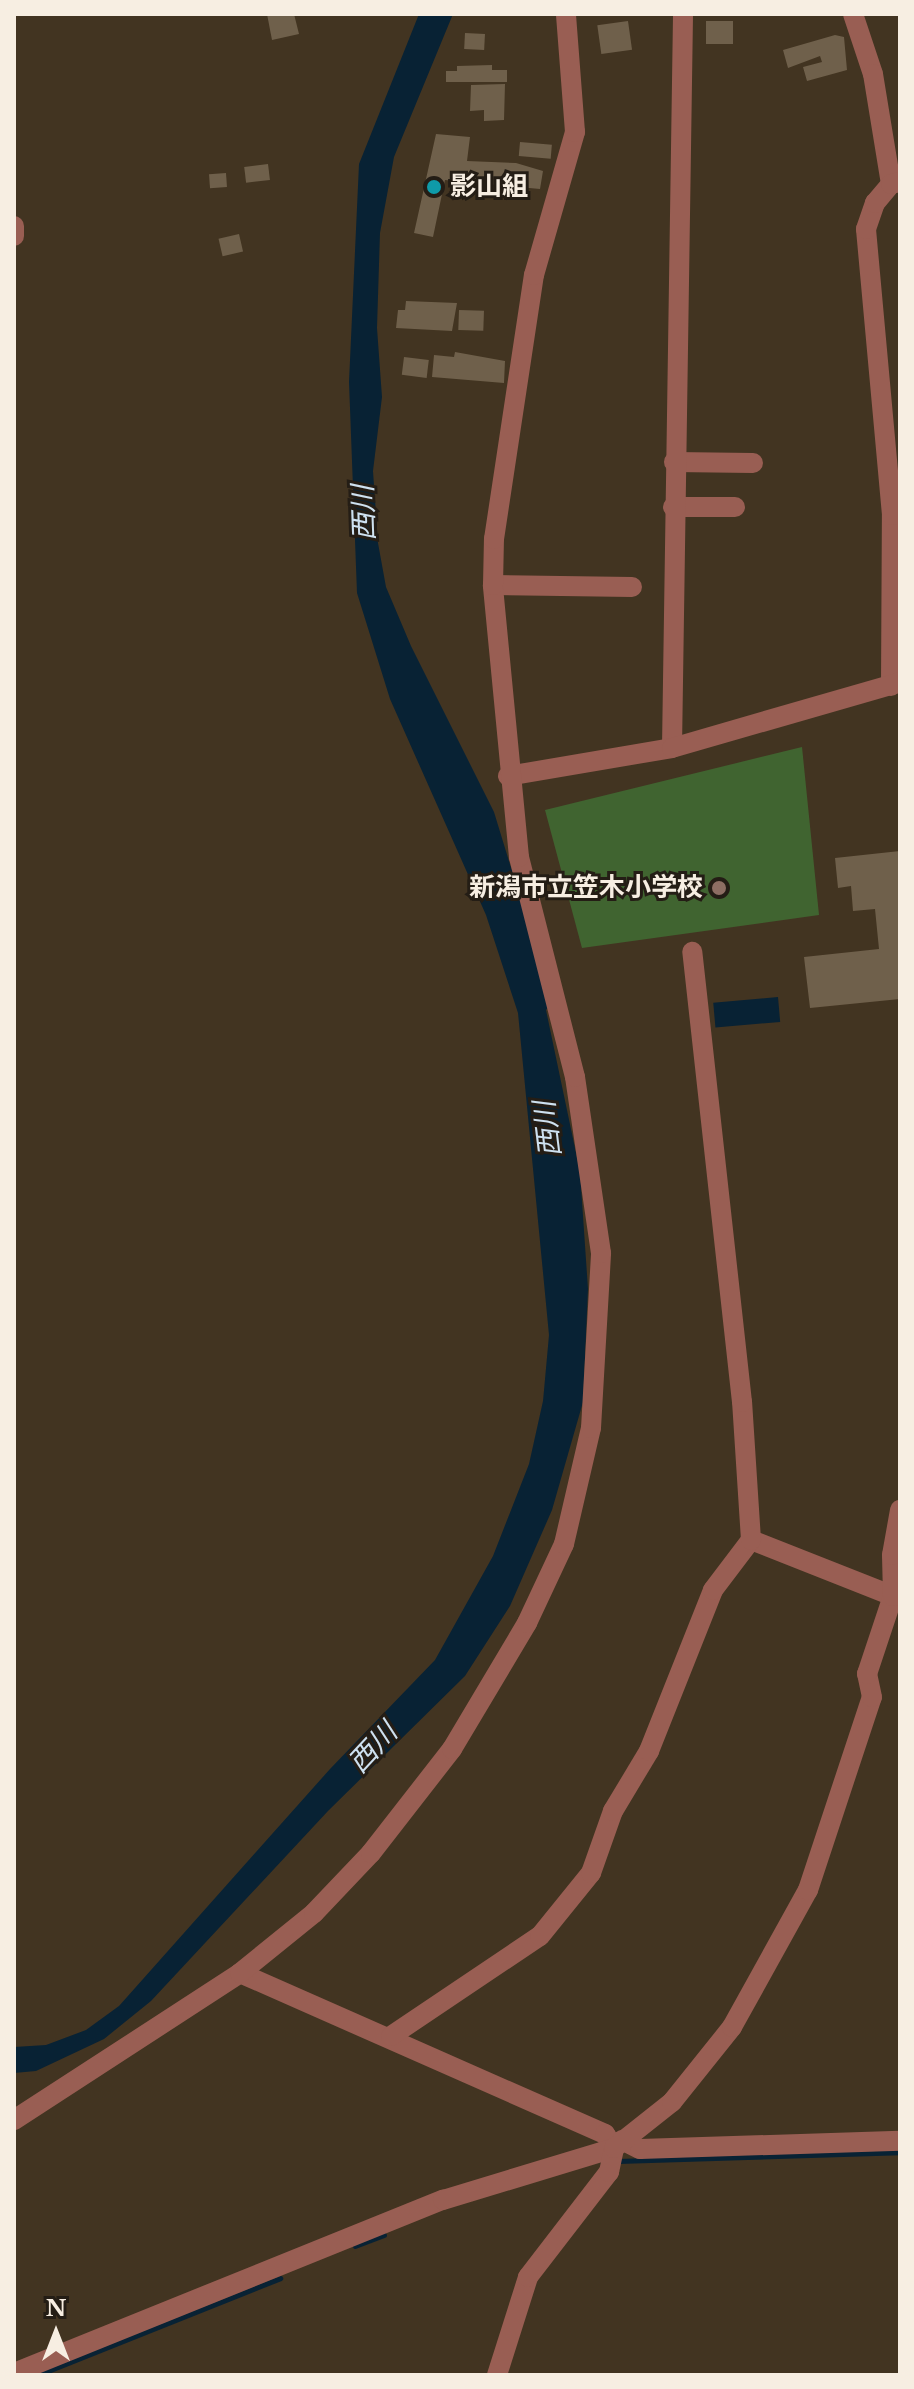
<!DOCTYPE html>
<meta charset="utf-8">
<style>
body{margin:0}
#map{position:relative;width:914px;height:2389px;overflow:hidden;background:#423421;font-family:"Libre Baskerville","Noto Sans JP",serif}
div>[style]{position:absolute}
.green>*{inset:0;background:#406430}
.water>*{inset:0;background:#082234;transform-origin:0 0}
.stream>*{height:5px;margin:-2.5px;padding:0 2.5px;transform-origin:2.5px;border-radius:2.5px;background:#082234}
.building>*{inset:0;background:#6f604b;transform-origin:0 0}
.minor>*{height:20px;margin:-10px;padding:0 10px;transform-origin:10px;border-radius:10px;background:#995e53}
.dots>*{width:22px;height:22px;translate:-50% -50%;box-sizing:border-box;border:4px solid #241d15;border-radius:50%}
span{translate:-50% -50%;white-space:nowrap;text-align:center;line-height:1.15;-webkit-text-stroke:6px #241d15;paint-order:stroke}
.poi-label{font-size:26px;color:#f7eee2;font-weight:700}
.left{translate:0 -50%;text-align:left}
.right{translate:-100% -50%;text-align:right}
.water-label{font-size:28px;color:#cee1f0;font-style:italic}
.frame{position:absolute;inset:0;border:16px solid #f7eee2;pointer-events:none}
.north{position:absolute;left:16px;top:2293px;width:80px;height:80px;-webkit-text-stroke:6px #241d15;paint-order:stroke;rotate:0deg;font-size:22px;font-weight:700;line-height:32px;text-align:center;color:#f7eee2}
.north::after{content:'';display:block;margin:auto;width:28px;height:36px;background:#f7eee2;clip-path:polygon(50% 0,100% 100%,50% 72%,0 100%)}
</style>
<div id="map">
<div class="green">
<div style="clip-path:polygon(802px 747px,819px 915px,582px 948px,545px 810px)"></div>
</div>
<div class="water">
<div style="clip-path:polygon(419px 14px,453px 14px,394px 157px,380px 233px,377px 328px,382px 397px,373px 471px,378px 543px,386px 587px,411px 646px,494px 812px,552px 1002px,546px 1010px,580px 1172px,588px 1289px,583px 1402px,552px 1510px,510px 1606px,465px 1676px,328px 1811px,151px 2001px,104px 2039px,36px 2071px,14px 2073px,14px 2047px,46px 2045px,86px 2030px,119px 2006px,330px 1769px,435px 1660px,493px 1556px,529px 1464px,543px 1401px,549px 1335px,518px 1013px,486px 915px,390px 699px,357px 593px,349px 382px,359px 164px)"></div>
<div style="left:778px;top:997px;width:25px;height:65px;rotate:85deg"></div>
</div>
<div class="stream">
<div style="left:618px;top:2161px;width:282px;rotate:-1.8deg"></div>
<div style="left:355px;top:2246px;width:31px;rotate:-21deg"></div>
<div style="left:38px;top:2375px;width:261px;rotate:-21.8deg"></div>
</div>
<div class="building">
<div style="clip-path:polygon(267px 14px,294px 14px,299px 34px,272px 40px)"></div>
<div style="left:628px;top:21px;width:29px;height:31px;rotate:82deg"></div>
<div style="left:706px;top:21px;width:27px;height:23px"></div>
<div style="left:465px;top:33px;width:20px;height:16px;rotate:3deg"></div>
<div style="clip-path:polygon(835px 35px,844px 37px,847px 70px,807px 81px,803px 67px,822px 62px,820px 56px,788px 68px,783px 50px)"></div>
<div style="clip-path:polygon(492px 65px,492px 70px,507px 70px,507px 82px,446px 82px,446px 71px,457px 71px,457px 66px)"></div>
<div style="clip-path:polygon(505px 84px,504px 120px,484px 121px,484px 110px,470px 111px,471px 85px)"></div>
<div style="clip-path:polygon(436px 134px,470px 137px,467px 161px,516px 163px,543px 171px,540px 189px,445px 180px,433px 237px,414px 233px)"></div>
<div style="left:520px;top:142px;width:32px;height:14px;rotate:5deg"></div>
<div style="left:268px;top:164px;width:16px;height:24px;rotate:83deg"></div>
<div style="left:226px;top:173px;width:14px;height:17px;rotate:86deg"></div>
<div style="left:239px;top:234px;width:18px;height:21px;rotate:77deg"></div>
<div style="clip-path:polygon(406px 301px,457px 303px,452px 331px,396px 328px,398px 310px,405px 310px)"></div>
<div style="left:459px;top:310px;width:25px;height:20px;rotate:2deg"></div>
<div style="clip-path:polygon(455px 352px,505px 361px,504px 383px,432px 377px,434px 355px,454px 357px)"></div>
<div style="left:404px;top:357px;width:25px;height:18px;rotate:7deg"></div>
<div style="clip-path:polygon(900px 851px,900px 999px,810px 1008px,804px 957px,879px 949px,875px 909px,853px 911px,851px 886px,838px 888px,835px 858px)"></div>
</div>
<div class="minor">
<div style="left:853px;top:14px;width:63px;rotate:71.6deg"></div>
<div style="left:873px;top:74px;width:111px;rotate:80.7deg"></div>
<div style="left:14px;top:226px;width:10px;rotate:90deg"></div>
<div style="left:674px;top:462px;width:79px;rotate:0.7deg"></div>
<div style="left:673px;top:507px;width:62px"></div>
<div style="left:493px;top:585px;width:139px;rotate:0.8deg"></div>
<div style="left:891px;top:686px;width:171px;rotate:-89.7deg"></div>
<div style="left:892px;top:515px;width:287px;rotate:-95.2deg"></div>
<div style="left:866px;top:229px;width:28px;rotate:-71deg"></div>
<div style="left:875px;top:203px;width:25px;rotate:-50deg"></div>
<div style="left:891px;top:184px;width:9px;rotate:-13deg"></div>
<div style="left:672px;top:748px;width:734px;rotate:-89.14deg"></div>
<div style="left:508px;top:776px;width:166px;rotate:-9.7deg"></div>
<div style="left:672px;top:748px;width:237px;rotate:-16.1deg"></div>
<div style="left:751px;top:1540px;width:153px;rotate:21.5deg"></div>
<div style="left:240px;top:1973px;width:399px;rotate:23.8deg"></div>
<div style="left:605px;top:2134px;width:17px;rotate:57deg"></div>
<div style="left:391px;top:2036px;width:179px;rotate:-33.9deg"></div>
<div style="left:540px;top:1936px;width:81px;rotate:-51deg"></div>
<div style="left:591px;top:1873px;width:66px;rotate:-70.5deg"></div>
<div style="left:613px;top:1811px;width:70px;rotate:-59deg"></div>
<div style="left:649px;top:1751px;width:173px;rotate:-68.3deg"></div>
<div style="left:713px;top:1590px;width:63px;rotate:-52.8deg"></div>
<div style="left:751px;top:1540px;width:138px;rotate:-93.7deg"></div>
<div style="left:742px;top:1402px;width:453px;rotate:-96.3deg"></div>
<div style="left:14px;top:2120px;width:270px;rotate:-33deg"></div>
<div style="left:240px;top:1973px;width:95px;rotate:-39deg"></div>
<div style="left:314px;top:1913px;width:83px;rotate:-46.5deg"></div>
<div style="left:371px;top:1853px;width:132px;rotate:-52.1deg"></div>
<div style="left:452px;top:1749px;width:147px;rotate:-59.2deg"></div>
<div style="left:527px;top:1623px;width:87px;rotate:-64.9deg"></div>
<div style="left:564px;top:1544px;width:119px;rotate:-76.9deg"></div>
<div style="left:591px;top:1428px;width:175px;rotate:-86.7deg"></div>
<div style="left:601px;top:1253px;width:178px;rotate:-98.4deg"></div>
<div style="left:575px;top:1077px;width:227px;rotate:-104.3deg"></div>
<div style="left:519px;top:857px;width:273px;rotate:-95.5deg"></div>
<div style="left:493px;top:585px;width:46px;rotate:-88.8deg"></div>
<div style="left:494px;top:539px;width:267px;rotate:-81.4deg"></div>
<div style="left:534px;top:275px;width:149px;rotate:-74deg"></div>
<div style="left:575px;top:132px;width:118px;rotate:-94.4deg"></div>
<div style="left:622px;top:2140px;width:20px;rotate:27deg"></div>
<div style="left:640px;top:2149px;width:260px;rotate:-1.8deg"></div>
<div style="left:14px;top:2373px;width:463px;rotate:-22deg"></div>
<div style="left:443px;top:2200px;width:179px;rotate:-16.9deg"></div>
<div style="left:497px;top:2375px;width:103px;rotate:-72.4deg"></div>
<div style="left:528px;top:2277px;width:133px;rotate:-52.4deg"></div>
<div style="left:609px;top:2172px;width:25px;rotate:-78deg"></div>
<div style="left:614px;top:2148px;width:74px;rotate:-38.4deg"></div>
<div style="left:672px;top:2102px;width:96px;rotate:-51.3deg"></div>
<div style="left:732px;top:2027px;width:157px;rotate:-61deg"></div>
<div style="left:808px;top:1890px;width:203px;rotate:-71.7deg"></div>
<div style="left:872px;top:1697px;width:24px;rotate:-102deg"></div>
<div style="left:867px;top:1674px;width:82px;rotate:-71.6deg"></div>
<div style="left:893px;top:1596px;width:41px;rotate:-91.4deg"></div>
<div style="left:892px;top:1555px;width:46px;rotate:-79.9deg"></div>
</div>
<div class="dots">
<div style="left:434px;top:187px;background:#0f9aa8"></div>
<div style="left:719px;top:888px;background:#8d6e63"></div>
</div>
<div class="poi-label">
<span class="left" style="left:450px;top:187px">影山組</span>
<span class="right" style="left:703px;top:888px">新潟市立笠木小学校</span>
</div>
<div class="water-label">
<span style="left:364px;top:513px;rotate:-92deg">西川</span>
<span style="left:548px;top:1129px;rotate:-97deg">西川</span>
<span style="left:373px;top:1748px;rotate:-47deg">西川</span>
</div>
<div class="frame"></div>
<div class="north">N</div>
</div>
